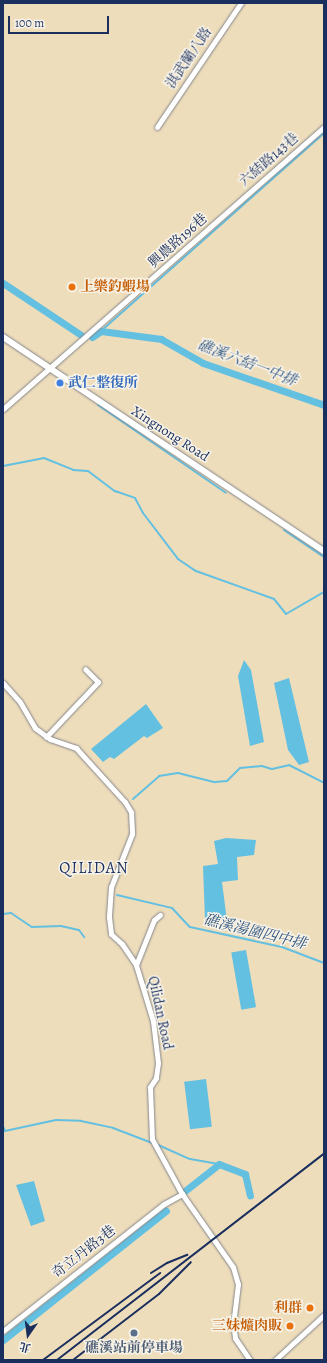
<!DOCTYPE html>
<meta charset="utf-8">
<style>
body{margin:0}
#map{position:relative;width:327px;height:1363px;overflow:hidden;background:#edb;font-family:Alegreya,"Noto Serif TC",serif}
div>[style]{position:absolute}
.water>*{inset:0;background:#63c0e1;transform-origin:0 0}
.stream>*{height:2px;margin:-1px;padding:0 1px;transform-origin:1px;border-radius:1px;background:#63c0e1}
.canal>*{height:7px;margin:-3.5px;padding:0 3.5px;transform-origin:3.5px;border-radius:3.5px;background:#63c0e1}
.roads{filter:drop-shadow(0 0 1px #84868c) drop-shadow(0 0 1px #84868c)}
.minor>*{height:5px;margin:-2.5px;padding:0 2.5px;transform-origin:2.5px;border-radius:2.5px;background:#fff}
.tertiary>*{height:6px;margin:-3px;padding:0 3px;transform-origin:3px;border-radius:3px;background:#fff}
.rail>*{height:2px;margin:-1px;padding:0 1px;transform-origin:1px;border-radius:1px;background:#1b2f5e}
.dots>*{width:11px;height:11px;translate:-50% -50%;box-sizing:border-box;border:2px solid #f7f3e8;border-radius:50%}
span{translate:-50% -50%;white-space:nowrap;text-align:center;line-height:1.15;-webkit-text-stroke:3px #f7f3e8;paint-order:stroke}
.street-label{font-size:14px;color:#1b2f5e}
.food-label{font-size:14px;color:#c56008;font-weight:700}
.left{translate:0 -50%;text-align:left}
.right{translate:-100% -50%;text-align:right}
.shop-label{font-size:14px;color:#366cbe;font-weight:700}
.service-label{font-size:14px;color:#4e5e75;font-weight:700}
.water-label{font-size:15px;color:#2d537f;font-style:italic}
.quarter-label{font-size:16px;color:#1b2f5e;letter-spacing:1px}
.frame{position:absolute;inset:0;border:4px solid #1b2f5e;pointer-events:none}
.north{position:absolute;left:8px;top:1315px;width:40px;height:40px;-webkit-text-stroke:3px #f7f3e8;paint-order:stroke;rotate:194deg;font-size:11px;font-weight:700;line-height:16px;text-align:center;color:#1b2f5e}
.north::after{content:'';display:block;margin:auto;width:14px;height:18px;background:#1b2f5e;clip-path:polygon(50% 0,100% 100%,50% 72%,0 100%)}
.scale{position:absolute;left:8px;top:16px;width:101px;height:18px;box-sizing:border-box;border:2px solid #1b2f5e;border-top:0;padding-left:5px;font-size:12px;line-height:14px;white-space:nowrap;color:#1b2f5e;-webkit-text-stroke:3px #f7f3e8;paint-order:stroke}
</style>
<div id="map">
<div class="water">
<div style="clip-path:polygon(244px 660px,251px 670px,264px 742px,250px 746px,238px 676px)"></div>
<div style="clip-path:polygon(289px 678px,309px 762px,299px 765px,288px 750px,274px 683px)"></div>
<div style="clip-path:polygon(146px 704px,163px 728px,147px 738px,144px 736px,114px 759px,110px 757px,103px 762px,91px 749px)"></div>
<div style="clip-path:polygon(226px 838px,256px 840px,254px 855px,237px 857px,238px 880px,222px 882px,227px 921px,205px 920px,203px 866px,218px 864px,214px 841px)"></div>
<div style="left:246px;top:950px;width:58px;height:15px;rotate:80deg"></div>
<div style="left:206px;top:1079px;width:48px;height:22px;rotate:83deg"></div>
<div style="clip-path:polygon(34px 1181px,45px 1221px,31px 1226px,16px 1185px)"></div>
</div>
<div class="stream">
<div style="left:101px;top:331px;width:298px;rotate:-41.6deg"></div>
<div style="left:98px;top:405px;width:155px;rotate:34.5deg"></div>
<div style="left:3px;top:466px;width:42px;rotate:-11deg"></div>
<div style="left:44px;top:458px;width:31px;rotate:22deg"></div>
<div style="left:73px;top:470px;width:15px;rotate:4deg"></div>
<div style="left:88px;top:471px;width:34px;rotate:37deg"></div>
<div style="left:115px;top:491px;width:21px;rotate:19deg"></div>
<div style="left:135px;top:498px;width:17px;rotate:62deg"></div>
<div style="left:143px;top:513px;width:58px;rotate:52.7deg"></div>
<div style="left:178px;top:559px;width:22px;rotate:34deg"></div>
<div style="left:196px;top:571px;width:83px;rotate:19.7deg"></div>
<div style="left:274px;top:599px;width:19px;rotate:51deg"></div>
<div style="left:286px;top:614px;width:44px;rotate:-30.1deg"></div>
<div style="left:284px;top:530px;width:48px;rotate:34deg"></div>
<div style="left:133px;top:799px;width:35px;rotate:-41deg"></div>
<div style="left:159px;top:776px;width:19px;rotate:-9deg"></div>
<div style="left:178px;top:773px;width:38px;rotate:14deg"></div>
<div style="left:215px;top:782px;width:12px;rotate:-5deg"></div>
<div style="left:227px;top:781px;width:18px;rotate:-45deg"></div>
<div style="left:240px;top:768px;width:22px;rotate:-5deg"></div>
<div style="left:262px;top:766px;width:10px;rotate:17deg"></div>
<div style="left:272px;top:769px;width:17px;rotate:-13deg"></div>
<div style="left:289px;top:765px;width:39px;rotate:27deg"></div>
<div style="left:117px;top:895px;width:57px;rotate:13.3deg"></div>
<div style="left:172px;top:908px;width:26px;rotate:47deg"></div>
<div style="left:190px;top:927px;width:94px;rotate:12.3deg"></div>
<div style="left:282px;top:947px;width:45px;rotate:20.9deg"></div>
<div style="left:3px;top:914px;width:8px;rotate:-7deg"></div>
<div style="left:11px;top:913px;width:25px;rotate:34deg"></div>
<div style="left:32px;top:927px;width:29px;rotate:-2deg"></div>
<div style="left:61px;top:926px;width:18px;rotate:13deg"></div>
<div style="left:79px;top:930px;width:9px;rotate:54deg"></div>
<div style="left:3px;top:1126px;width:5px;rotate:68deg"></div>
<div style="left:5px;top:1131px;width:52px;rotate:-12.2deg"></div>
<div style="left:56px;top:1120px;width:25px;rotate:2deg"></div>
<div style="left:81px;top:1121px;width:33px;rotate:12deg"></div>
<div style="left:113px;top:1128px;width:42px;rotate:21deg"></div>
<div style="left:156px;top:1144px;width:37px;rotate:24deg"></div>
<div style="left:190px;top:1159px;width:29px;rotate:10deg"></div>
</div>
<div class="canal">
<div style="left:3px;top:283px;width:94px;rotate:33.7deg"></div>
<div style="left:92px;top:337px;width:11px;rotate:-34deg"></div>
<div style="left:101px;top:331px;width:61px;rotate:7.6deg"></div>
<div style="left:161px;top:339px;width:48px;rotate:29.7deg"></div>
<div style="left:203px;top:363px;width:128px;rotate:19.1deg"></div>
<div style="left:186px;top:1190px;width:42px;rotate:-38.2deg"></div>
<div style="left:219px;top:1164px;width:28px;rotate:21deg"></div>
<div style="left:245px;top:1174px;width:22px;rotate:77deg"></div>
<div style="left:3px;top:1340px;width:208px;rotate:-38.4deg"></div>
</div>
<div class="roads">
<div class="minor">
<div style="left:157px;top:127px;width:150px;rotate:-55.9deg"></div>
<div style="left:3px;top:409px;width:427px;rotate:-41.3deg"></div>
<div style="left:3px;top:683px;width:25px;rotate:48deg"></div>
<div style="left:20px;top:702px;width:30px;rotate:60deg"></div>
<div style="left:35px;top:728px;width:19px;rotate:36deg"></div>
<div style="left:50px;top:739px;width:28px;rotate:19deg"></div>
<div style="left:76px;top:748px;width:73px;rotate:47.8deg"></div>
<div style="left:125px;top:802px;width:12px;rotate:59deg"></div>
<div style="left:131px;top:812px;width:22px;rotate:87deg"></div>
<div style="left:132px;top:834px;width:57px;rotate:111.6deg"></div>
<div style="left:111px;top:887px;width:30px;rotate:94deg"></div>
<div style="left:109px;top:917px;width:17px;rotate:83deg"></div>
<div style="left:111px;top:934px;width:15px;rotate:42deg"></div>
<div style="left:122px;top:944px;width:25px;rotate:56deg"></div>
<div style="left:136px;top:965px;width:59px;rotate:73.1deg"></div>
<div style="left:153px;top:1021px;width:42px;rotate:83.2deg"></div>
<div style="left:158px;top:1063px;width:15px;rotate:98deg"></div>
<div style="left:156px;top:1078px;width:11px;rotate:124deg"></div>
<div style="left:150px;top:1087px;width:52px;rotate:87.8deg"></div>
<div style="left:152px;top:1139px;width:63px;rotate:61.4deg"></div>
<div style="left:182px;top:1194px;width:89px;rotate:55.1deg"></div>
<div style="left:233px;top:1267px;width:18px;rotate:74deg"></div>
<div style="left:238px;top:1284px;width:39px;rotate:97deg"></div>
<div style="left:233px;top:1323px;width:15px;rotate:82deg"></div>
<div style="left:235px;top:1338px;width:27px;rotate:56deg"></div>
<div style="left:46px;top:737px;width:76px;rotate:-46.6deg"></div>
<div style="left:98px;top:682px;width:18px;rotate:-135deg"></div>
<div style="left:136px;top:965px;width:48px;rotate:-68.2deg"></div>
<div style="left:154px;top:920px;width:8px;rotate:-40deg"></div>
<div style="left:3px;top:1331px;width:205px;rotate:-38.3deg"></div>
<div style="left:164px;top:1204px;width:21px;rotate:-29deg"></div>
<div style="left:275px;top:1360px;width:67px;rotate:-42.6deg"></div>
</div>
<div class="tertiary">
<div style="left:3px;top:337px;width:386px;rotate:33.7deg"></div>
</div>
</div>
<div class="rail">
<div style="left:151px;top:1273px;width:19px;rotate:-32deg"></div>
<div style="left:167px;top:1263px;width:22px;rotate:-22deg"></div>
<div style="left:43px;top:1360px;width:146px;rotate:-36.6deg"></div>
<div style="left:57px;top:1360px;width:337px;rotate:-37.7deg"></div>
<div style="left:73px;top:1360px;width:108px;rotate:-37.5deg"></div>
<div style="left:159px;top:1294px;width:45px;rotate:-45deg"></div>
</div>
<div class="dots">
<div style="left:72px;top:287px;background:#e8710a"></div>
<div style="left:60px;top:383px;background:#3f7fe0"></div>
<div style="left:310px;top:1308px;background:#e8710a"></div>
<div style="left:290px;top:1326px;background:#e8710a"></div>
<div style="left:134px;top:1333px;background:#5c6f8a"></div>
</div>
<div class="street-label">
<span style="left:189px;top:58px;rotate:-56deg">淇武蘭八路</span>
<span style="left:269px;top:160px;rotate:-41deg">六結路143巷</span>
<span style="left:178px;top:241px;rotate:-42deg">興農路196巷</span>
<span style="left:170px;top:434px;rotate:33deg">Xingnong Road</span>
<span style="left:160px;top:1013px;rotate:78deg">Qilidan Road</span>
<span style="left:84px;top:1252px;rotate:-38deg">奇立丹路3巷</span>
</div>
<div class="food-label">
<span class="left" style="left:80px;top:287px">上樂釣蝦場</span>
<span class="right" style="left:302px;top:1308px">利群</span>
<span class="right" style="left:282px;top:1326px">三妹爌肉販</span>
</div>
<div class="shop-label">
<span class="left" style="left:68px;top:383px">武仁整復所</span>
</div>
<div class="service-label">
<span style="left:134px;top:1348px">礁溪站前停車場</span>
</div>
<div class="water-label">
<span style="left:247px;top:363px;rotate:21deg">礁溪六結一中排</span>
<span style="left:255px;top:932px;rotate:14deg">礁溪湯圍四中排</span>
</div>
<div class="quarter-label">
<span style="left:94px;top:868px">QILIDAN</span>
</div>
<div class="frame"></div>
<div class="north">北</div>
<div class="scale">100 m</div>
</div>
